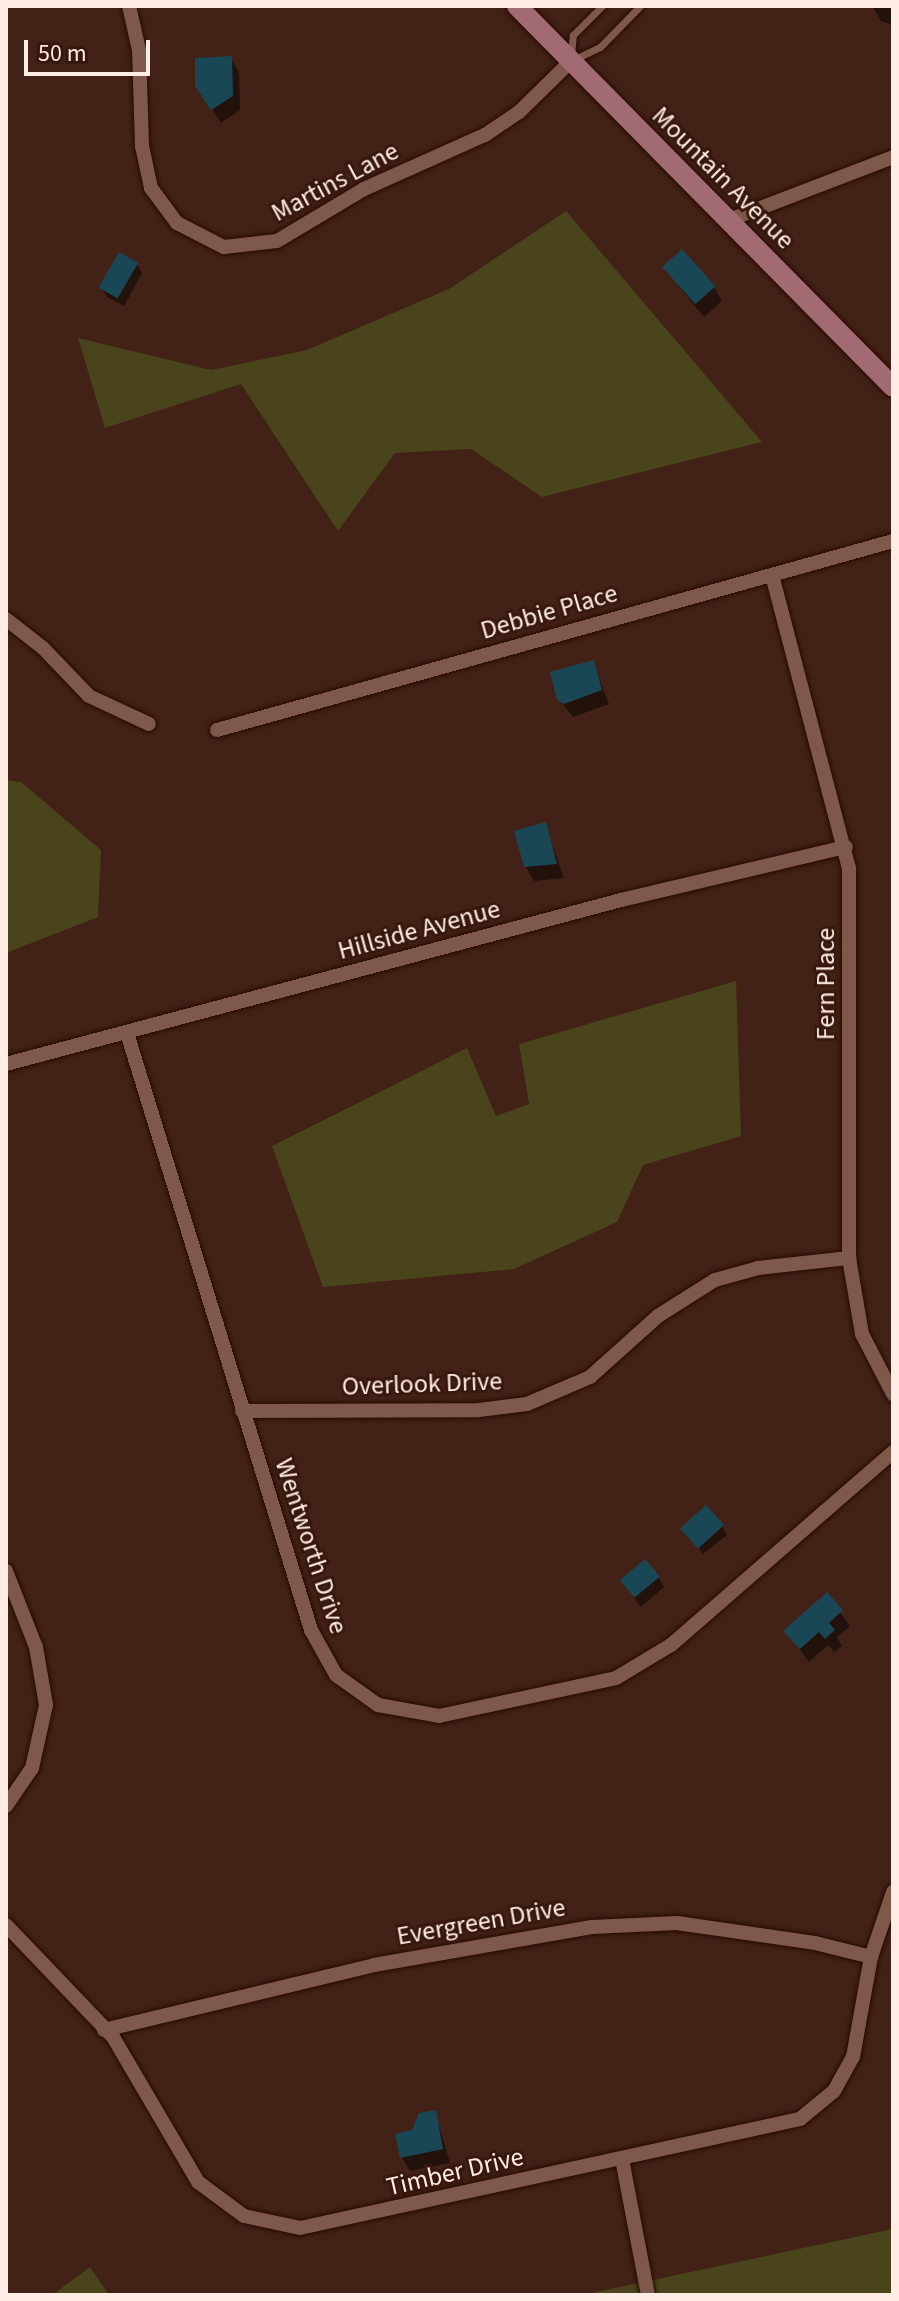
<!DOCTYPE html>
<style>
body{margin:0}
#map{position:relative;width:899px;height:2301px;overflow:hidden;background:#422216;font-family:"Source Sans 3",sans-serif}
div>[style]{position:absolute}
.green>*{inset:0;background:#49441b}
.shadow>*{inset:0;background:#0007}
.building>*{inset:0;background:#1a4755;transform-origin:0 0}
.roads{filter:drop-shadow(0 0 2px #280a01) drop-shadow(0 0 2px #280a01)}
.lane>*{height:7px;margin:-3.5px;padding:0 3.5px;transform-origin:3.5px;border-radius:3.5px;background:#7e594b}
.street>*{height:14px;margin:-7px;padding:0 7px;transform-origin:7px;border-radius:7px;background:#7e594b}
.secondary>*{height:20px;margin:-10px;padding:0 10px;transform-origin:10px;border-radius:10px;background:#a26b74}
span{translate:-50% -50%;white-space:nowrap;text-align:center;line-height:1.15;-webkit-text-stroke:6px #38180c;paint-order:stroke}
.street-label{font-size:26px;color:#feece5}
.frame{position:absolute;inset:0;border:8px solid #feece5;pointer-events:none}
.scale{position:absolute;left:24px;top:40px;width:126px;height:36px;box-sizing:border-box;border:4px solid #feece5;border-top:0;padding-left:10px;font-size:24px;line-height:28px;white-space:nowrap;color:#feece5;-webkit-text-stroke:6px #38180c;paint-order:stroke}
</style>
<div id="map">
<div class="green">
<div style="clip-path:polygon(566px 211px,762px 442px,542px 497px,471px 449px,395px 453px,338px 531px,241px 384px,105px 428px,78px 338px,211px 370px,307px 350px,449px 289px)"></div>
<div style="clip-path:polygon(6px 780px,21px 782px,101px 850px,98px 917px,6px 953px)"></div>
<div style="clip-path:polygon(736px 981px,741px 1136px,643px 1165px,617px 1222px,514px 1269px,323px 1287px,272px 1146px,467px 1048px,496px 1116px,529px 1104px,519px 1044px)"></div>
<div style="clip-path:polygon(893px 2229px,893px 2295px,582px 2295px)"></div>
<div style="clip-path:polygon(90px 2267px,109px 2295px,52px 2295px)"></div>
</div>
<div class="shadow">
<div style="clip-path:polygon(872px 6px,893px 6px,893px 25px,881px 21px)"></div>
<div style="clip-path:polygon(231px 58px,239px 73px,240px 110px,221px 123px,206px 100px)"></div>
<div style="clip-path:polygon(137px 264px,142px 273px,124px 306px,107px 297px,102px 288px)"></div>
<div style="clip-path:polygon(664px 268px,714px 287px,722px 301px,704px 317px)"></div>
<div style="clip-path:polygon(593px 662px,609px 704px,573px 717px,559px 699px)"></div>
<div style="clip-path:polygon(545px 824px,564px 878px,534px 881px,526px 867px)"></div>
<div style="clip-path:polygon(722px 1526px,727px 1535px,703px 1554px,683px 1528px)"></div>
<div style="clip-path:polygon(659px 1578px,664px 1587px,641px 1607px,622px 1582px)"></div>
<div style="clip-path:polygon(827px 1595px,850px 1626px,837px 1637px,842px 1646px,834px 1652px,828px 1645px,809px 1662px,786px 1631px)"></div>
<div style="clip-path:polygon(435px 2112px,450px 2163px,410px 2171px,402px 2157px,414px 2132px)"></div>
</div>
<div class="building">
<div style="clip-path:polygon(232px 56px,233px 96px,211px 110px,195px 86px,195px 58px)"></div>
<div style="left:682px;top:249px;width:50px;height:27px;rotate:48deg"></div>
<div style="left:119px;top:252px;width:22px;height:41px;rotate:30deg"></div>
<div style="clip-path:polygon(594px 660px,602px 690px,564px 704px,557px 700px,550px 672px)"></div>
<div style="clip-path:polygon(546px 822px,557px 864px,524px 867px,514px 831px)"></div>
<div style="left:706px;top:1505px;width:27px;height:35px;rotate:48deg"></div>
<div style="left:645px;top:1559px;width:23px;height:33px;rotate:50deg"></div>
<div style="clip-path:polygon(827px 1592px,843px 1610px,829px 1623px,835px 1630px,825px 1639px,819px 1632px,800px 1649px,783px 1631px)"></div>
<div style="clip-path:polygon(436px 2110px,443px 2149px,400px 2158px,395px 2134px,412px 2130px,419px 2113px)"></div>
</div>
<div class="roads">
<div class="lane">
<div style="left:571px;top:56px;width:21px;rotate:-85deg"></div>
<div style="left:573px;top:35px;width:41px;rotate:-45deg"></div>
<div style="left:573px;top:60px;width:30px;rotate:-26deg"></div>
<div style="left:600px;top:47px;width:57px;rotate:-45.7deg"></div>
</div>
<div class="street">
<div style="left:129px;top:6px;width:45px;rotate:77.2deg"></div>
<div style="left:139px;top:50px;width:96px;rotate:88.2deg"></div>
<div style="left:142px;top:146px;width:43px;rotate:77.9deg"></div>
<div style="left:151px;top:188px;width:44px;rotate:53.4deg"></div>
<div style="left:177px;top:223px;width:53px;rotate:27.1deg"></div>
<div style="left:224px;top:247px;width:53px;rotate:-6.5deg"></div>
<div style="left:277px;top:241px;width:101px;rotate:-30.9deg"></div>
<div style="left:364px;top:189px;width:133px;rotate:-24.1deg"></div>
<div style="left:485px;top:135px;width:41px;rotate:-34.1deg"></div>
<div style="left:519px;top:112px;width:73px;rotate:-44.4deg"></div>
<div style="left:729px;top:220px;width:176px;rotate:-21deg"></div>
<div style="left:772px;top:575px;width:303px;rotate:75.3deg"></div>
<div style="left:849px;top:868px;width:390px;rotate:90deg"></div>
<div style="left:849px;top:1258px;width:77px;rotate:80.3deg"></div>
<div style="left:862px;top:1334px;width:68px;rotate:62.7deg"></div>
<div style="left:6px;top:619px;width:47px;rotate:38.1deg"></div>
<div style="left:43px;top:648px;width:66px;rotate:46.2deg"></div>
<div style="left:89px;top:696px;width:66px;rotate:25deg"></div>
<div style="left:217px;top:730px;width:702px;rotate:-15.62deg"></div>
<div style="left:127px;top:1033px;width:625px;rotate:72.87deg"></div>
<div style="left:311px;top:1630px;width:51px;rotate:60.9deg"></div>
<div style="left:336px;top:1675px;width:52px;rotate:35.5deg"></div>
<div style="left:378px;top:1705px;width:62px;rotate:10.2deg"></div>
<div style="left:439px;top:1716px;width:181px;rotate:-12.1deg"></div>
<div style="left:616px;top:1678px;width:64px;rotate:-31deg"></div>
<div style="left:671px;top:1645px;width:294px;rotate:-41deg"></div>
<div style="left:6px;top:1064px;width:636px;rotate:-14.93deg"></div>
<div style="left:621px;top:900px;width:231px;rotate:-13.3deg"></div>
<div style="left:242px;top:1411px;width:237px;rotate:-0.2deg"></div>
<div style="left:479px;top:1410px;width:48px;rotate:-7.1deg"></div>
<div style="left:527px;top:1404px;width:69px;rotate:-23.2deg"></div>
<div style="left:590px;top:1377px;width:91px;rotate:-41.9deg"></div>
<div style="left:658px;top:1316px;width:67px;rotate:-32.3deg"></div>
<div style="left:715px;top:1280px;width:45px;rotate:-15.6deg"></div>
<div style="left:758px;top:1268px;width:92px;rotate:-6.3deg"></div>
<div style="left:6px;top:1571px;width:82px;rotate:68.5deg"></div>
<div style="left:36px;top:1647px;width:59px;rotate:80.2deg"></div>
<div style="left:46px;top:1705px;width:65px;rotate:102.5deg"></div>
<div style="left:32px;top:1768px;width:46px;rotate:124.4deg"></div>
<div style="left:6px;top:1925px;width:155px;rotate:46.3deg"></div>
<div style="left:113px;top:2037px;width:168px;rotate:59.6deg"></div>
<div style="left:198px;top:2182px;width:57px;rotate:36.5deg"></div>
<div style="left:244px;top:2216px;width:57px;rotate:12.1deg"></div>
<div style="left:300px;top:2228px;width:512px;rotate:-12.3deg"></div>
<div style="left:800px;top:2119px;width:44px;rotate:-39.5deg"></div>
<div style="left:834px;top:2091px;width:39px;rotate:-61deg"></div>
<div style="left:853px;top:2057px;width:102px;rotate:-79.8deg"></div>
<div style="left:871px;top:1957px;width:69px;rotate:-71.3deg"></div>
<div style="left:104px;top:2030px;width:278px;rotate:-13.5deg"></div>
<div style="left:374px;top:1965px;width:221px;rotate:-9.9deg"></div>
<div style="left:592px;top:1927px;width:85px;rotate:-2.7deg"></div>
<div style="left:677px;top:1923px;width:139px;rotate:8.2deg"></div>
<div style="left:815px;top:1943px;width:58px;rotate:14deg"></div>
<div style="left:622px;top:2159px;width:138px;rotate:79.2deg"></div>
</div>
<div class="secondary">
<div style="left:517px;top:6px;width:535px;rotate:45.38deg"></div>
</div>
</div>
<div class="street-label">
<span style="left:723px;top:178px;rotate:45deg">Mountain Avenue</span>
<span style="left:335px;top:182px;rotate:-28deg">Martins Lane</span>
<span style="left:549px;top:612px;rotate:-16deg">Debbie Place</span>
<span style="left:419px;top:930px;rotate:-15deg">Hillside Avenue</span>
<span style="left:826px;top:984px;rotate:-90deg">Fern Place</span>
<span style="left:422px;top:1384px;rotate:-2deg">Overlook Drive</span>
<span style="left:311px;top:1546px;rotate:72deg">Wentworth Drive</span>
<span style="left:481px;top:1922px;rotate:-10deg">Evergreen Drive</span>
<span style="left:455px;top:2172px;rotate:-13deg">Timber Drive</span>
</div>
<div class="frame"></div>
<div class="scale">50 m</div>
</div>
